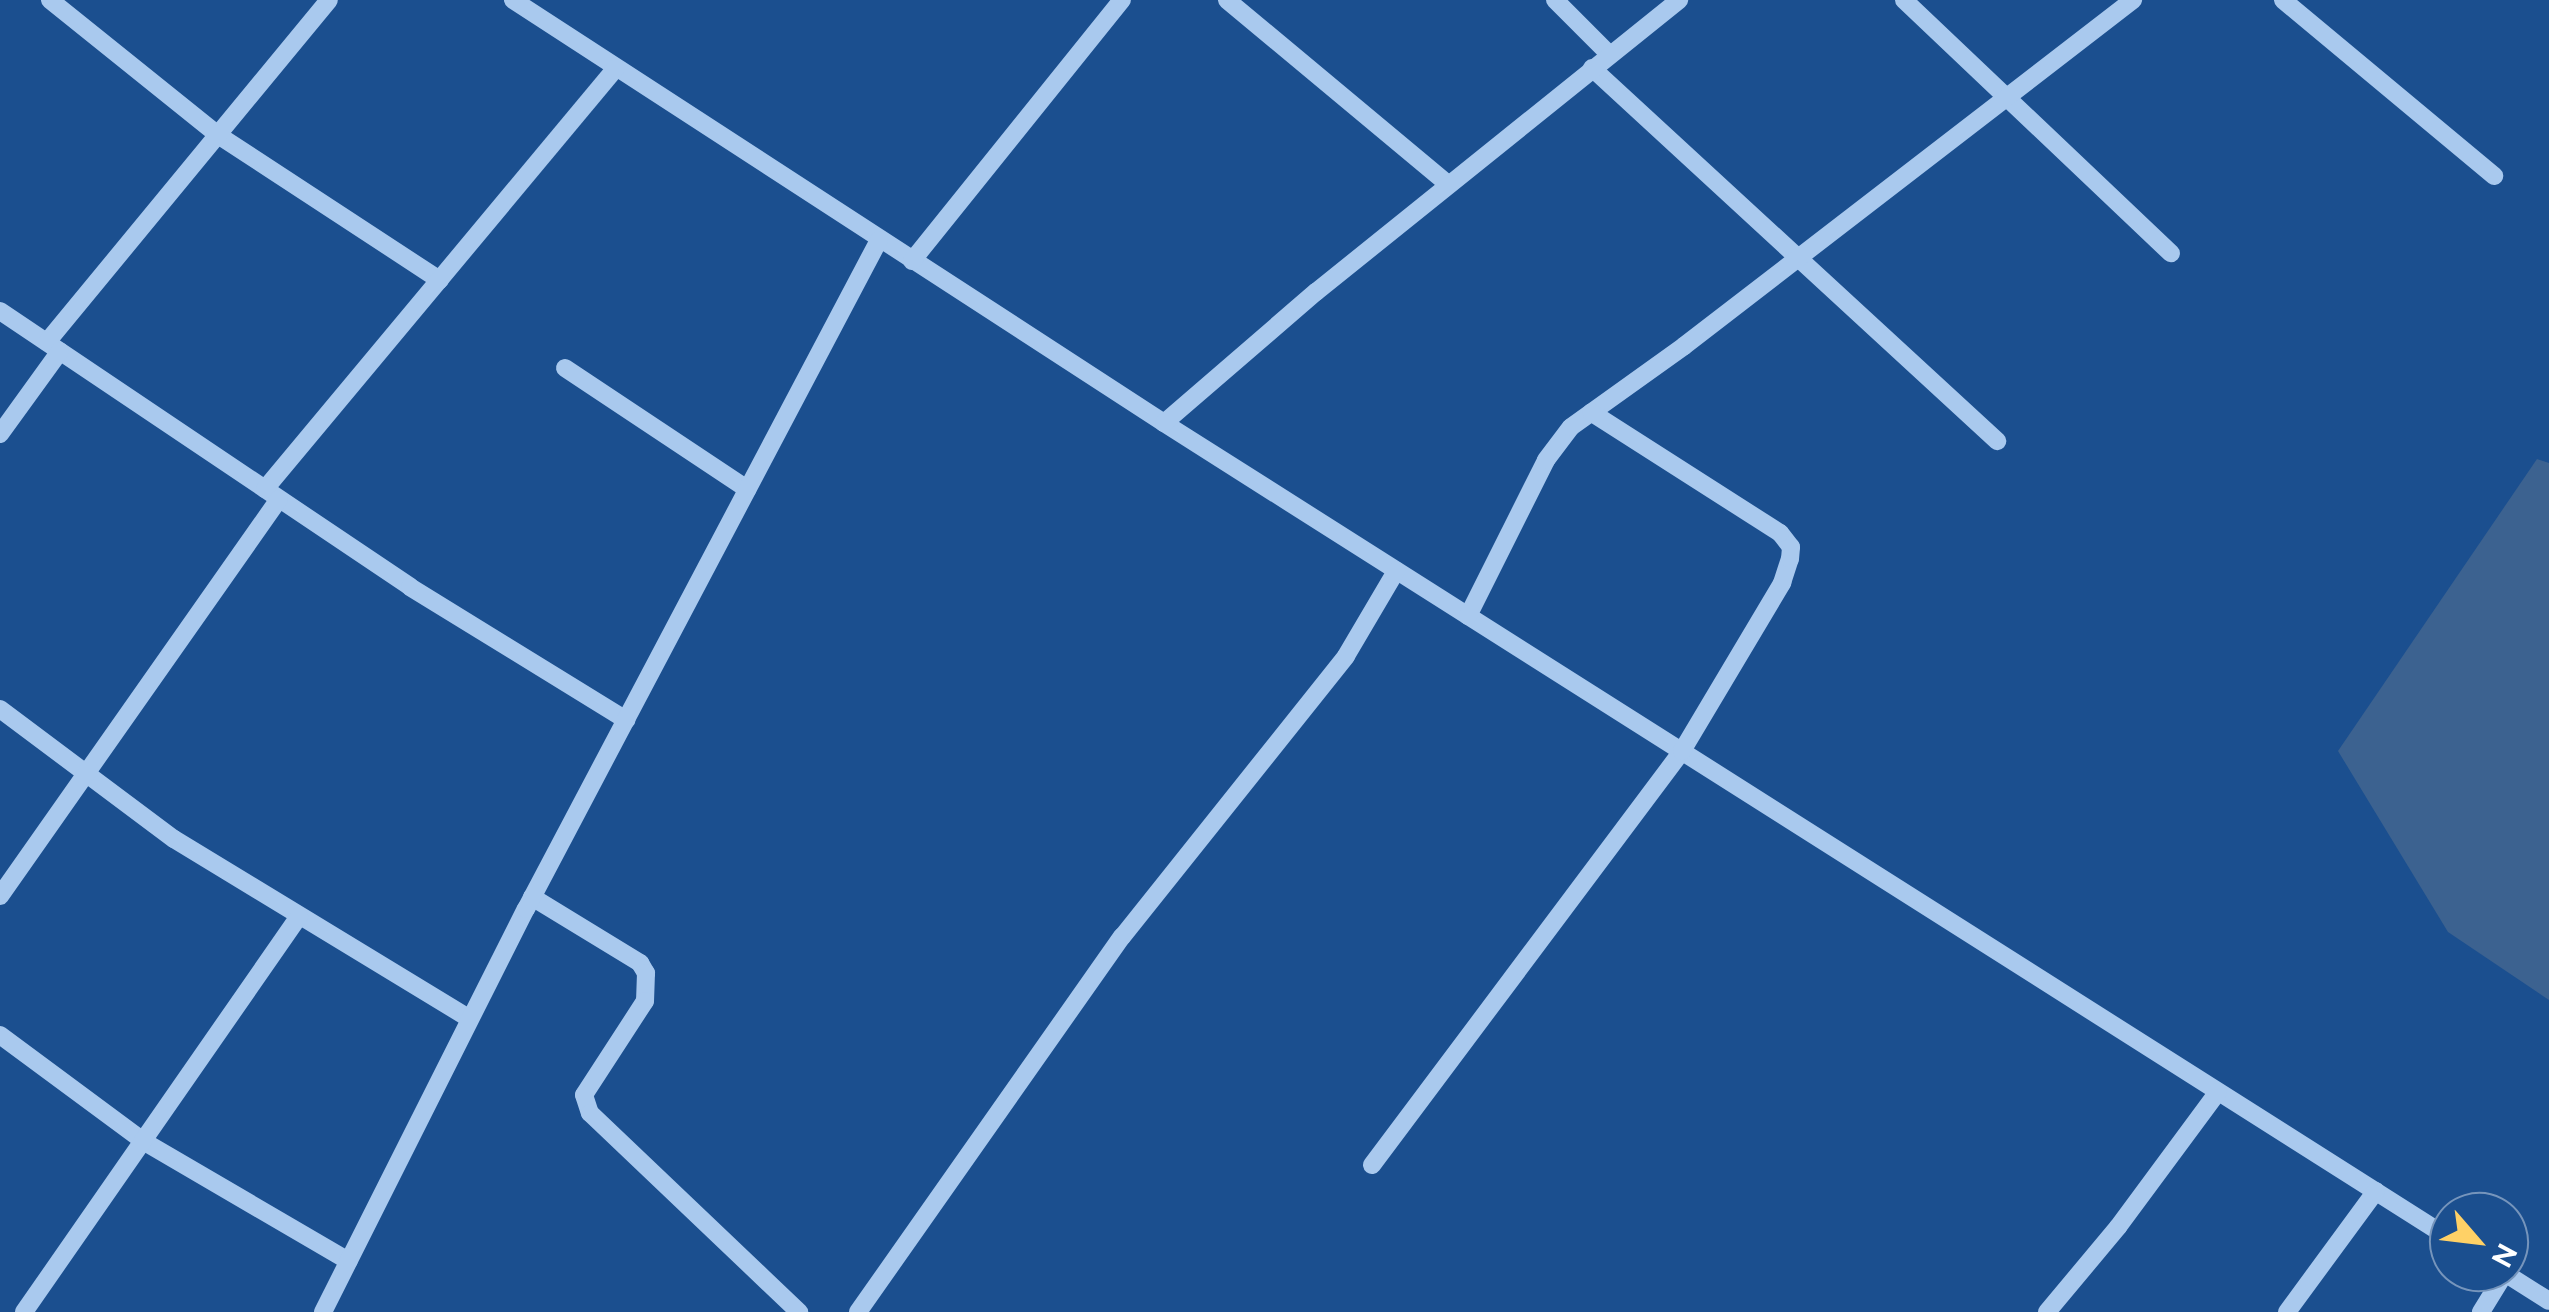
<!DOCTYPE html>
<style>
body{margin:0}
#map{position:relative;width:2549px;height:1312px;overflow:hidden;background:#1b4f8f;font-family:Raleway,sans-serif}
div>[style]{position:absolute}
.water>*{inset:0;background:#3c6290}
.minor>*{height:18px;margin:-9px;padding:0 9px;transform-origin:9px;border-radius:9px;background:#a9c9ee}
span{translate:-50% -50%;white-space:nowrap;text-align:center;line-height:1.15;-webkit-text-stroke:9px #1b4f8f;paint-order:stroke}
.north{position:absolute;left:2429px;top:1192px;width:100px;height:100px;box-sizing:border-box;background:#1b4f8f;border:2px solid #7695bc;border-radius:50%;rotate:118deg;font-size:28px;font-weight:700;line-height:40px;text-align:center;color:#fff}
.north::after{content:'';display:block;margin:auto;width:35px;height:45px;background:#ffd166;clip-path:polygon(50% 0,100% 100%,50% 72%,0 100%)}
</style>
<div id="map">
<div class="water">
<div style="clip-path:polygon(2537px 459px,2549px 463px,2549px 1000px,2448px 932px,2338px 751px)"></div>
</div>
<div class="minor">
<div style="left:50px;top:0;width:216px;rotate:38.8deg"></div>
<div style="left:218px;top:135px;width:265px;rotate:33.2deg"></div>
<div style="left:513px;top:0;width:776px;rotate:33.01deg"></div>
<div style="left:1164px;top:423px;width:1522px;rotate:32.38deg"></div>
<div style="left:1227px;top:0;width:288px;rotate:39.8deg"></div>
<div style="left:1555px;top:0;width:76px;rotate:45deg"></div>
<div style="left:1904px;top:0;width:368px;rotate:43.5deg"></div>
<div style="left:2283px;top:0;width:275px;rotate:39.8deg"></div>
<div style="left:1592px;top:68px;width:551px;rotate:42.64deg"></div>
<div style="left:912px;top:261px;width:335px;rotate:-51.2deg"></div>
<div style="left:0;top:311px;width:494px;rotate:33.9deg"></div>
<div style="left:410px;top:587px;width:254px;rotate:31.6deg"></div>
<div style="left:47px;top:342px;width:443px;rotate:-50.5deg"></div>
<div style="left:565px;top:368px;width:219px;rotate:33.6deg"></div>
<div style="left:1164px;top:423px;width:201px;rotate:-40.8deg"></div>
<div style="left:1316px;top:292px;width:466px;rotate:-38.8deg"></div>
<div style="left:0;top:434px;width:102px;rotate:-54.1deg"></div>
<div style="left:265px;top:489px;width:548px;rotate:-50.18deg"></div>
<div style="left:1468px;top:616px;width:174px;rotate:-63.4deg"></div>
<div style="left:1546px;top:460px;width:41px;rotate:-52.9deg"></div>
<div style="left:1571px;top:427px;width:139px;rotate:-35.6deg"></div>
<div style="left:1684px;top:346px;width:567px;rotate:-37.62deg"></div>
<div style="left:0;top:709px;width:217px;rotate:36.8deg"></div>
<div style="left:174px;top:839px;width:346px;rotate:31.3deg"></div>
<div style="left:0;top:896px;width:485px;rotate:-54.9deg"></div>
<div style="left:532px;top:897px;width:127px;rotate:31.4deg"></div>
<div style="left:640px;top:963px;width:12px;rotate:59deg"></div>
<div style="left:646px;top:973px;width:28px;rotate:92deg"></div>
<div style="left:645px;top:1001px;width:112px;rotate:123deg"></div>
<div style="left:584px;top:1095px;width:19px;rotate:72deg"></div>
<div style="left:590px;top:1113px;width:289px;rotate:43.6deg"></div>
<div style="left:0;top:1035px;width:178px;rotate:36.5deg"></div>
<div style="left:143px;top:1141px;width:238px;rotate:30.3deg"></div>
<div style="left:1372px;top:1165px;width:517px;rotate:-53.17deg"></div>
<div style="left:1682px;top:751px;width:196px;rotate:-59.2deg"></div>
<div style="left:1782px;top:583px;width:25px;rotate:-72deg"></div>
<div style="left:1790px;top:559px;width:12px;rotate:-85deg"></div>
<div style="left:1791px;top:547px;width:18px;rotate:-128deg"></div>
<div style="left:1780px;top:533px;width:224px;rotate:-147.4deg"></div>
<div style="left:2503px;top:1272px;width:54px;rotate:32.2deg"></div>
<div style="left:24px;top:1312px;width:482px;rotate:-55.2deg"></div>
<div style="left:323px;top:1312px;width:451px;rotate:-63.3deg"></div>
<div style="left:526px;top:909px;width:756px;rotate:-62.18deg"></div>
<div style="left:858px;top:1312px;width:459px;rotate:-54.9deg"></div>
<div style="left:1122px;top:937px;width:359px;rotate:-51.4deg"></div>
<div style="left:1346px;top:656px;width:99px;rotate:-59.5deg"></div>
<div style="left:2047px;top:1312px;width:111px;rotate:-50.1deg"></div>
<div style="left:2118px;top:1227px;width:168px;rotate:-53.5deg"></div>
<div style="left:2287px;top:1312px;width:150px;rotate:-53.7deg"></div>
<div style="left:2481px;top:1312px;width:46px;rotate:-58.4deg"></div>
</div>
<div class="north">N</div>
</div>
